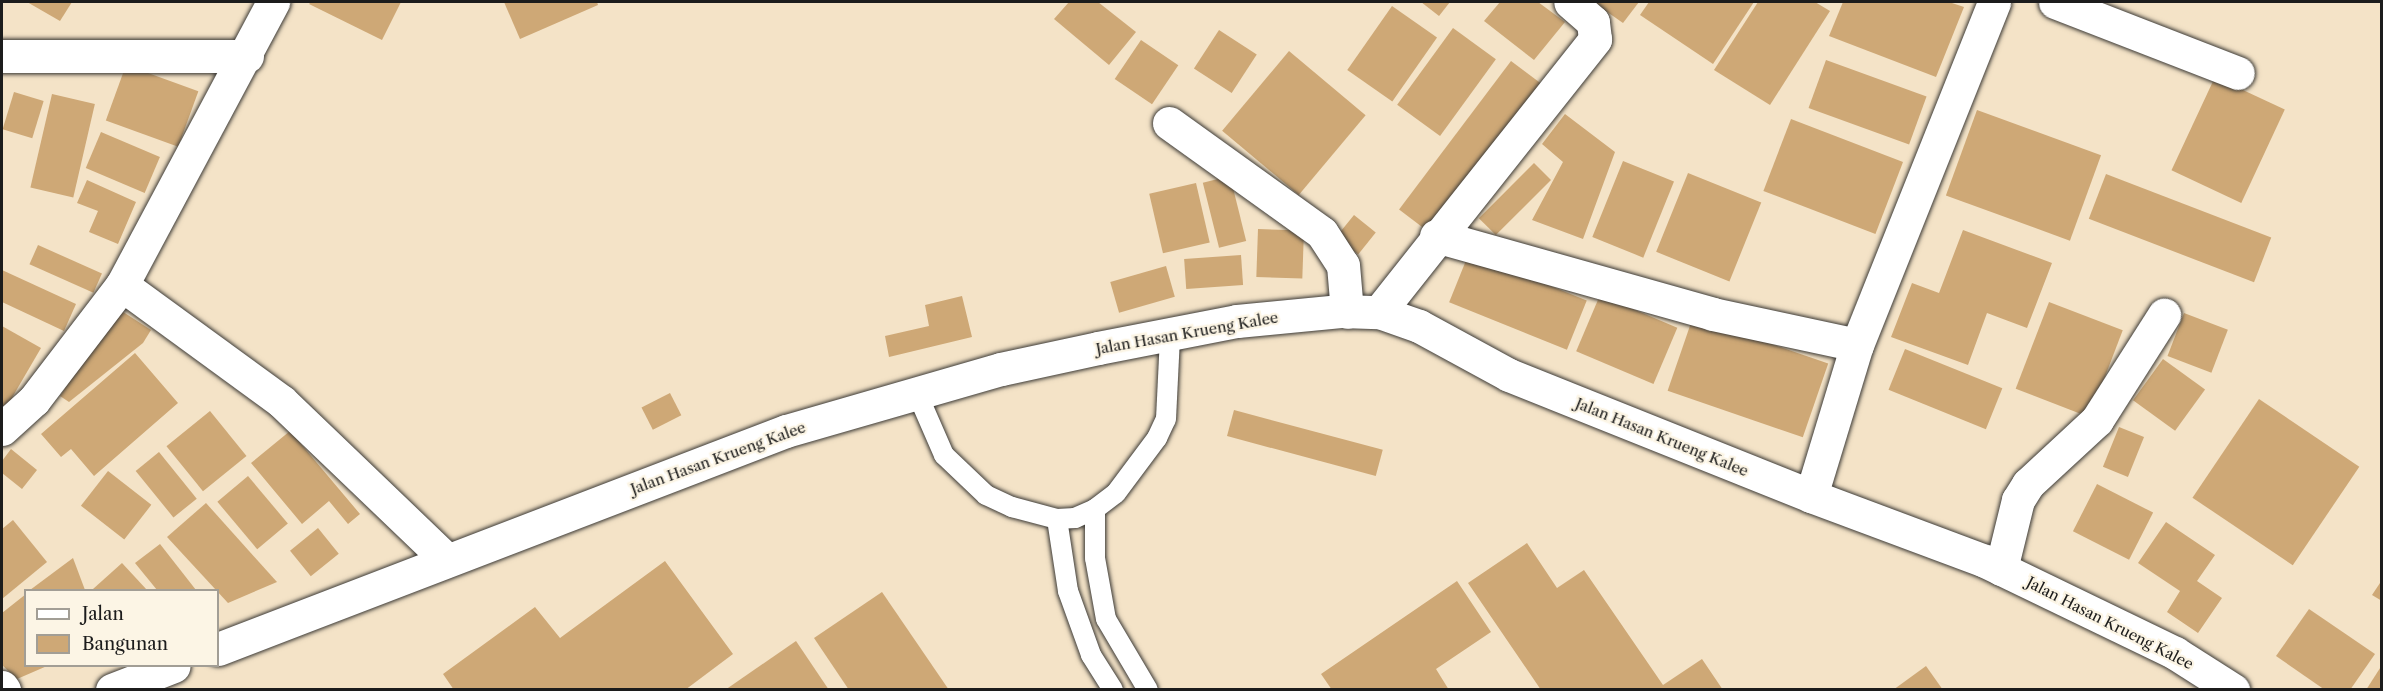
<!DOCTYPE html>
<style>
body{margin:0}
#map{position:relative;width:2383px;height:691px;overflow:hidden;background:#f4e3c7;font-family:"Libre Caslon Text",serif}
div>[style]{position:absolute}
.building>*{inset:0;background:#cea876;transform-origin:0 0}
.roads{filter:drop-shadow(0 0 2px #3c3a36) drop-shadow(0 0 2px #3c3a36)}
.service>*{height:20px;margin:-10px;padding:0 10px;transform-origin:10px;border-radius:10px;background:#fff}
.minor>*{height:33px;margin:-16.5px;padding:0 16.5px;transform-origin:16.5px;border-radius:16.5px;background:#fff}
span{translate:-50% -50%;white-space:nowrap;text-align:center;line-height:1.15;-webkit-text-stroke:4.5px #fcf5e5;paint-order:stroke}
.street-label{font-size:15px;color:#1c1c1c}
.frame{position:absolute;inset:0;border:3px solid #1c1c1c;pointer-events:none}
.legend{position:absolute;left:24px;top:589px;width:195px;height:78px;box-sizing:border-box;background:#fcf5e5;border:2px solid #a29e95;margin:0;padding:8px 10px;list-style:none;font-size:18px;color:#1c1c1c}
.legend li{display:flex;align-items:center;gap:12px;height:30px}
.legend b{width:30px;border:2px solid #a29e95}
</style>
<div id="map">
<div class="building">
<div style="clip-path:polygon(27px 2px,72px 2px,60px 21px)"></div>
<div style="clip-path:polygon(311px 2px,401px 2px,382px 40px,309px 4px)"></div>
<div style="clip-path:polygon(504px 2px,597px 2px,598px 5px,520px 39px)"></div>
<div style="clip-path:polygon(1069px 2px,1098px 2px,1136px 32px,1109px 65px,1054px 19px)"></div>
<div style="clip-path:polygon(1421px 2px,1450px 2px,1439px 16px)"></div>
<div style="clip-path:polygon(1500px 2px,1538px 2px,1565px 22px,1534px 60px,1484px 21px)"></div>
<div style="clip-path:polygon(1593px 2px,1639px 2px,1623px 23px)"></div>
<div style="clip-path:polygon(1649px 2px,1754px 2px,1713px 64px,1640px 15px)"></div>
<div style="clip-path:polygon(1758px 2px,1815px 2px,1830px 11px,1770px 105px,1714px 70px)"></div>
<div style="clip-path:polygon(1843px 2px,1949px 2px,1964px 7px,1936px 77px,1829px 36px)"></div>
<div style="left:1392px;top:6px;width:55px;height:78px;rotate:35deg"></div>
<div style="left:1453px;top:28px;width:53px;height:95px;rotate:36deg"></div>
<div style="left:1219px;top:30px;width:45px;height:46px;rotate:33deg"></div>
<div style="left:1141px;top:40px;width:45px;height:47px;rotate:34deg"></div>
<div style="left:1289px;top:51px;width:100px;height:104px;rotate:40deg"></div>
<div style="left:1826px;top:60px;width:107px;height:51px;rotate:20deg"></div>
<div style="left:1511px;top:61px;width:38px;height:186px;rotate:37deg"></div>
<div style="left:126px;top:65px;width:77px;height:59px;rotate:20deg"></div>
<div style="left:2215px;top:77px;width:77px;height:103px;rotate:25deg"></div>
<div style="left:14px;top:92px;width:31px;height:39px;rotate:17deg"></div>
<div style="left:52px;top:94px;width:44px;height:96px;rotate:13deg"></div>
<div style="left:1977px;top:110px;width:132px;height:91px;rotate:20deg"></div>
<div style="clip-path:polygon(1565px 114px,1615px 152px,1583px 239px,1532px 220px,1563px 162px,1542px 144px)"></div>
<div style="left:1791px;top:119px;width:120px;height:77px;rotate:21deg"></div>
<div style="left:101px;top:132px;width:64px;height:39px;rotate:23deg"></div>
<div style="left:1623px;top:161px;width:55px;height:82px;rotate:22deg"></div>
<div style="left:1534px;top:163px;width:24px;height:78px;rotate:45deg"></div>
<div style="left:1688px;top:173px;width:79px;height:85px;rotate:22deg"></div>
<div style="left:2106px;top:174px;width:177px;height:48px;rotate:21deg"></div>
<div style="left:1230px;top:176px;width:67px;height:28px;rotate:76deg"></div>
<div style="clip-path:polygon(87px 180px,136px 202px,118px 244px,89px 232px,98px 211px,77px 203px)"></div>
<div style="left:1196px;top:183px;width:61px;height:48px;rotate:77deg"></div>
<div style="left:1354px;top:215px;width:28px;height:28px;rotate:39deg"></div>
<div style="left:1258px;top:229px;width:46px;height:48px;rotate:2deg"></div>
<div style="clip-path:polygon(1963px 230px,2052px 263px,2027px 328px,1987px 313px,1968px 365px,1891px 337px,1912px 283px,1939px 293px)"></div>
<div style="left:38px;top:245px;width:70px;height:21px;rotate:24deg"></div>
<div style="left:1469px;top:253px;width:127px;height:53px;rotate:22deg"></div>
<div style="left:1241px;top:255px;width:30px;height:57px;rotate:86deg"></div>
<div style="left:1166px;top:266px;width:32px;height:58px;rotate:74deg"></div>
<div style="clip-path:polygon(2px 270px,76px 304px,64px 331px,2px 302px)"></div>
<div style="left:1600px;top:295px;width:84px;height:61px;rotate:23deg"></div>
<div style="clip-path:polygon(962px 296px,972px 337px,889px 357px,885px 336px,929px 326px,925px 305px)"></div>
<div style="left:2049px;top:302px;width:79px;height:93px;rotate:21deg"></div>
<div style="clip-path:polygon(117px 308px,151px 330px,143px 343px,69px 402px,60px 396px)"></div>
<div style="left:2184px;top:313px;width:47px;height:46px;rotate:21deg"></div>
<div style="left:1693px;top:317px;width:143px;height:78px;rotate:19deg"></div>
<div style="clip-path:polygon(2px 326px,41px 348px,6px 408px,2px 405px)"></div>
<div style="left:1905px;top:349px;width:105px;height:44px;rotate:22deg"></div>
<div style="clip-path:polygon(135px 353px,178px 403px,94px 476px,71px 449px,61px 457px,41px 434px)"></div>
<div style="left:2163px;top:359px;width:52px;height:51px;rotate:36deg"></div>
<div style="left:670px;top:393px;width:25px;height:32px;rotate:63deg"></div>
<div style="left:2259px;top:399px;width:121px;height:119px;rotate:34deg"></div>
<div style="left:1234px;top:410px;width:154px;height:27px;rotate:15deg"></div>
<div style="left:210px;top:411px;width:58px;height:56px;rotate:51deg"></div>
<div style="left:2119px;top:427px;width:27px;height:43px;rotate:22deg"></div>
<div style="clip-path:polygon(290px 431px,360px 514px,348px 524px,329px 501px,302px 524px,251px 463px)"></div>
<div style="clip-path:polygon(11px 449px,37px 470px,22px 489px,2px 473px,2px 461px)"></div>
<div style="left:159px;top:452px;width:60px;height:30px;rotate:51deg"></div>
<div style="left:108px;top:471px;width:55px;height:44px;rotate:38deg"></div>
<div style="left:248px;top:476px;width:62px;height:40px;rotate:50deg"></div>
<div style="left:2097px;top:484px;width:63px;height:53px;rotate:27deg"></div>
<div style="clip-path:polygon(206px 503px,277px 582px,228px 603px,167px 537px)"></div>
<div style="clip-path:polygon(13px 520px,47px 562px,2px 599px,2px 529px)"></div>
<div style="clip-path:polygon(2166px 522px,2215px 555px,2197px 581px,2222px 598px,2198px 633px,2167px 612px,2180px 591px,2138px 563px)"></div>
<div style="left:318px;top:528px;width:33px;height:36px;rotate:51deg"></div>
<div style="clip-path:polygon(1527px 543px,1557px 588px,1584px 570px,1663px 685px,1702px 659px,1723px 690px,1541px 690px,1468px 583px)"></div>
<div style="clip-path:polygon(160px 544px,196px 590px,157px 590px,135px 563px)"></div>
<div style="clip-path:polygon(73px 558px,85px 590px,30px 590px)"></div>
<div style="clip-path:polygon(665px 561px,733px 654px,685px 690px,454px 690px,443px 674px,535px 607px,560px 638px)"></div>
<div style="clip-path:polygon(122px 563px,147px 590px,94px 590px,93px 589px)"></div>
<div style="clip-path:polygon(2382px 580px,2382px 601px,2372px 595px)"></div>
<div style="clip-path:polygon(1457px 581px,1491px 632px,1436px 669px,1449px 690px,1332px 690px,1321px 674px)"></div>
<div style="clip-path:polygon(882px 592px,949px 690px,849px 690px,814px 638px)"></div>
<div style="clip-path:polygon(26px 594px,26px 666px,47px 666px,17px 679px,2px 665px,2px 613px)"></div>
<div style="clip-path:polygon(2309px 609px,2375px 654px,2350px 690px,2325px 690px,2276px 656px)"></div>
<div style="clip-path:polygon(796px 641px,829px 690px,725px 690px)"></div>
<div style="clip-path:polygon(2382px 665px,2382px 690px,2366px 690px)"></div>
<div style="clip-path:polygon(1926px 666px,1943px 690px,1893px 690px)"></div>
</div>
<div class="roads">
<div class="service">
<div style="left:917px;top:393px;width:68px;rotate:66.5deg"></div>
<div style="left:944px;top:455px;width:58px;rotate:43.6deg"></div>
<div style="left:986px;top:495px;width:29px;rotate:25deg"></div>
<div style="left:1012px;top:507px;width:47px;rotate:14.9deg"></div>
<div style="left:1057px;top:519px;width:18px;rotate:-3deg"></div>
<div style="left:1075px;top:518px;width:22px;rotate:-24deg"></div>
<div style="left:1095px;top:509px;width:26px;rotate:-37deg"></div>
<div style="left:1116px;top:493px;width:69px;rotate:-53.3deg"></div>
<div style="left:1157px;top:438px;width:21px;rotate:-65deg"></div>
<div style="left:1166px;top:419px;width:82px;rotate:-87.2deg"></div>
<div style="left:1095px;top:509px;width:49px;rotate:90deg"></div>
<div style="left:1095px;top:558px;width:62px;rotate:79.8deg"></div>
<div style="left:1106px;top:619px;width:82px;rotate:59.4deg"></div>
<div style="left:1057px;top:519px;width:73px;rotate:81.3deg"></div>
<div style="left:1068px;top:591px;width:68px;rotate:70.2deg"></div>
<div style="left:1091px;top:655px;width:41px;rotate:57.8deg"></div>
</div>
<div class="minor">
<div style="left:2055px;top:2px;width:196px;rotate:21.2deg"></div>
<div style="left:2px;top:56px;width:245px"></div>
<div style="left:1169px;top:123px;width:188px;rotate:35.7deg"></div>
<div style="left:1322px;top:233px;width:38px;rotate:57deg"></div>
<div style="left:1343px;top:265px;width:47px;rotate:85.1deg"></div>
<div style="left:1436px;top:236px;width:288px;rotate:15.7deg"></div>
<div style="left:1713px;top:314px;width:147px;rotate:12.1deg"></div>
<div style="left:122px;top:285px;width:197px;rotate:36.1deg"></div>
<div style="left:281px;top:401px;width:230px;rotate:43.8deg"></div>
<div style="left:1379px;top:312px;width:348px;rotate:-51.6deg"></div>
<div style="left:1595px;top:39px;width:17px;rotate:-97deg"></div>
<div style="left:1593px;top:22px;width:30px;rotate:-139deg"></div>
<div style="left:2px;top:429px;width:43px;rotate:-42.2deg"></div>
<div style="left:34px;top:400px;width:145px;rotate:-52.6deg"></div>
<div style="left:122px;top:285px;width:321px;rotate:-61.9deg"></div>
<div style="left:1811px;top:496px;width:158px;rotate:-73.1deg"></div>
<div style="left:1857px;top:345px;width:369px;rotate:-68.2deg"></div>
<div style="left:2001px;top:569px;width:71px;rotate:-76.2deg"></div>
<div style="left:2018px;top:500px;width:19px;rotate:-58deg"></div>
<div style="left:2028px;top:484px;width:94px;rotate:-42.8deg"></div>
<div style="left:2097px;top:420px;width:125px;rotate:-57.5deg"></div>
<div style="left:218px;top:649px;width:608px;rotate:-21deg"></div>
<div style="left:786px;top:431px;width:224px;rotate:-16.1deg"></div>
<div style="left:1001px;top:369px;width:99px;rotate:-12.2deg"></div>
<div style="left:1098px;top:348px;width:142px;rotate:-11deg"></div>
<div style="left:1237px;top:321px;width:104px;rotate:-5.5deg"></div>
<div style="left:1341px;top:311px;width:38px;rotate:2deg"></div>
<div style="left:1379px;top:312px;width:42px;rotate:19.3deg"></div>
<div style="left:1419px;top:326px;width:102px;rotate:28.6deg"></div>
<div style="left:1509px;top:375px;width:325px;rotate:21.8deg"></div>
<div style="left:1811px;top:496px;width:186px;rotate:20.5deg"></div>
<div style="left:1985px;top:561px;width:211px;rotate:25.8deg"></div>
<div style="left:2175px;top:653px;width:69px;rotate:32.5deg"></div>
<div style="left:2px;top:687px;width:4px;rotate:56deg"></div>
<div style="left:112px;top:690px;width:66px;rotate:-21.2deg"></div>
</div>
</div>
<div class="street-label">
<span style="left:1187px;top:333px;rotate:-10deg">Jalan Hasan Krueng Kalee</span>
<span style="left:1662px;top:437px;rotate:22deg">Jalan Hasan Krueng Kalee</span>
<span style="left:718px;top:458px;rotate:-20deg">Jalan Hasan Krueng Kalee</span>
<span style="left:2110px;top:623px;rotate:27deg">Jalan Hasan Krueng Kalee</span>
</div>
<div class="frame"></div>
<ul class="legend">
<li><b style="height:8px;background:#fff"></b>Jalan</li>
<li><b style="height:16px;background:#cea876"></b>Bangunan</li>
</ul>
</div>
